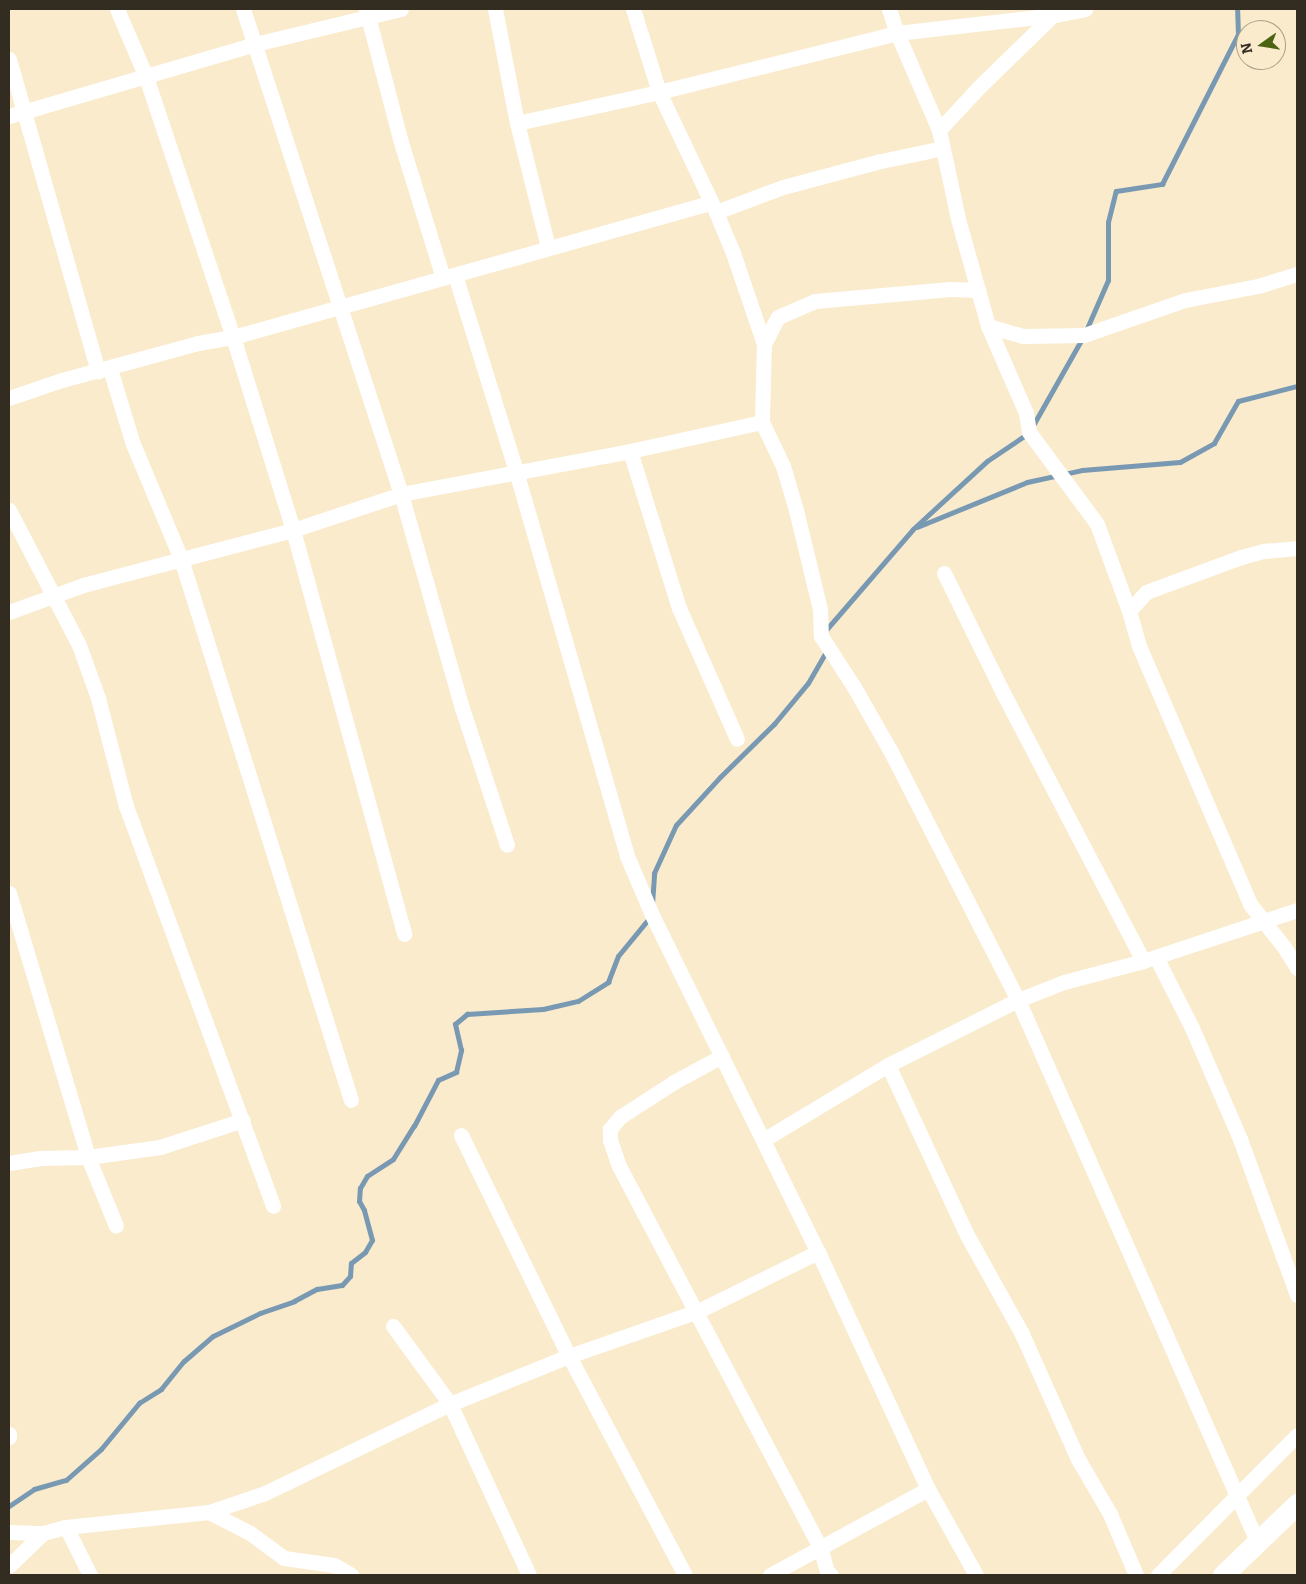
<!DOCTYPE html>
<style>
body{margin:0}
#map{position:relative;width:1306px;height:1584px;overflow:hidden;background:#faebcd;font-family:Bitter,serif}
div>[style]{position:absolute}
.stream>*{height:5px;margin:-2.5px;padding:0 2.5px;transform-origin:2.5px;border-radius:2.5px;background:#7999b3}
.street>*{height:15px;margin:-7.5px;padding:0 7.5px;transform-origin:7.5px;border-radius:7.5px;background:#fff}
.secondary>*{height:21px;margin:-10.5px;padding:0 10.5px;transform-origin:10.5px;border-radius:10.5px;background:#fff}
span{translate:-50% -50%;white-space:nowrap;text-align:center;line-height:1.15;-webkit-text-stroke:5px #faebcd;paint-order:stroke}
.frame{position:absolute;inset:0;border:10px solid #322c21;pointer-events:none}
.north{position:absolute;left:1236px;top:20px;width:50px;height:50px;box-sizing:border-box;background:#faebcd;border:1px solid #aa9f88;border-radius:50%;rotate:257deg;font-size:14px;font-weight:700;line-height:20px;text-align:center;color:#322c21}
.north::after{content:'';display:block;margin:auto;width:18px;height:22px;background:#4a6414;clip-path:polygon(50% 0,100% 100%,50% 72%,0 100%)}
</style>
<div id="map">
<div class="stream">
<div style="left:1032px;top:427px;width:106px;rotate:-60.5deg"></div>
<div style="left:1084px;top:335px;width:60px;rotate:-66.4deg"></div>
<div style="left:1108px;top:280px;width:58px;rotate:-90deg"></div>
<div style="left:1108px;top:222px;width:32px;rotate:-76deg"></div>
<div style="left:1116px;top:191px;width:47px;rotate:-8.7deg"></div>
<div style="left:1162px;top:184px;width:168px;rotate:-63.1deg"></div>
<div style="left:1238px;top:34px;width:25px;rotate:-92deg"></div>
<div style="left:917px;top:527px;width:119px;rotate:-22.2deg"></div>
<div style="left:1027px;top:482px;width:56px;rotate:-12.3deg"></div>
<div style="left:1082px;top:470px;width:98px;rotate:-4.7deg"></div>
<div style="left:1180px;top:462px;width:39px;rotate:-29deg"></div>
<div style="left:1214px;top:443px;width:48px;rotate:-60.3deg"></div>
<div style="left:1238px;top:401px;width:61px;rotate:-14.3deg"></div>
<div style="left:825px;top:631px;width:135px;rotate:-49.2deg"></div>
<div style="left:913px;top:529px;width:100px;rotate:-42.6deg"></div>
<div style="left:987px;top:461px;width:48px;rotate:-34deg"></div>
<div style="left:652px;top:904px;width:31px;rotate:-86deg"></div>
<div style="left:654px;top:873px;width:53px;rotate:-65.4deg"></div>
<div style="left:676px;top:825px;width:65px;rotate:-47.5deg"></div>
<div style="left:720px;top:777px;width:76px;rotate:-44.5deg"></div>
<div style="left:774px;top:724px;width:53px;rotate:-50.3deg"></div>
<div style="left:808px;top:683px;width:38px;rotate:-60deg"></div>
<div style="left:9px;top:1506px;width:30px;rotate:-34deg"></div>
<div style="left:34px;top:1489px;width:33px;rotate:-16deg"></div>
<div style="left:66px;top:1480px;width:47px;rotate:-41.5deg"></div>
<div style="left:101px;top:1449px;width:60px;rotate:-50.4deg"></div>
<div style="left:139px;top:1403px;width:26px;rotate:-32deg"></div>
<div style="left:161px;top:1389px;width:36px;rotate:-51deg"></div>
<div style="left:184px;top:1361px;width:38px;rotate:-41deg"></div>
<div style="left:213px;top:1336px;width:52px;rotate:-26.1deg"></div>
<div style="left:260px;top:1313px;width:36px;rotate:-19deg"></div>
<div style="left:294px;top:1301px;width:26px;rotate:-28deg"></div>
<div style="left:317px;top:1289px;width:25px;rotate:-9deg"></div>
<div style="left:342px;top:1285px;width:12px;rotate:-48deg"></div>
<div style="left:350px;top:1276px;width:13px;rotate:-86deg"></div>
<div style="left:351px;top:1263px;width:18px;rotate:-38deg"></div>
<div style="left:365px;top:1252px;width:14px;rotate:-60deg"></div>
<div style="left:372px;top:1240px;width:31px;rotate:-105deg"></div>
<div style="left:364px;top:1210px;width:10px;rotate:-119deg"></div>
<div style="left:359px;top:1201px;width:13px;rotate:-86deg"></div>
<div style="left:360px;top:1188px;width:14px;rotate:-60deg"></div>
<div style="left:367px;top:1176px;width:31px;rotate:-33deg"></div>
<div style="left:393px;top:1159px;width:39px;rotate:-58deg"></div>
<div style="left:414px;top:1126px;width:52px;rotate:-62.4deg"></div>
<div style="left:438px;top:1080px;width:20px;rotate:-24deg"></div>
<div style="left:456px;top:1072px;width:23px;rotate:-77deg"></div>
<div style="left:461px;top:1050px;width:27px;rotate:-103deg"></div>
<div style="left:455px;top:1024px;width:16px;rotate:-40deg"></div>
<div style="left:467px;top:1014px;width:76px;rotate:-3.8deg"></div>
<div style="left:543px;top:1009px;width:36px;rotate:-13deg"></div>
<div style="left:578px;top:1001px;width:36px;rotate:-32deg"></div>
<div style="left:608px;top:982px;width:28px;rotate:-69deg"></div>
<div style="left:618px;top:956px;width:50px;rotate:-50.6deg"></div>
</div>
<div class="street">
<div style="left:117px;top:9px;width:74px;rotate:66.9deg"></div>
<div style="left:146px;top:77px;width:274px;rotate:71.5deg"></div>
<div style="left:233px;top:337px;width:202px;rotate:72.7deg"></div>
<div style="left:293px;top:530px;width:419px;rotate:74.6deg"></div>
<div style="left:243px;top:9px;width:510px;rotate:71.96deg"></div>
<div style="left:401px;top:494px;width:223px;rotate:74.1deg"></div>
<div style="left:462px;top:708px;width:144px;rotate:71.8deg"></div>
<div style="left:366px;top:9px;width:134px;rotate:75.3deg"></div>
<div style="left:400px;top:139px;width:145px;rotate:72.8deg"></div>
<div style="left:495px;top:9px;width:116px;rotate:79.1deg"></div>
<div style="left:517px;top:123px;width:128px;rotate:76deg"></div>
<div style="left:633px;top:9px;width:87px;rotate:72.6deg"></div>
<div style="left:659px;top:92px;width:133px;rotate:64.6deg"></div>
<div style="left:716px;top:212px;width:44px;rotate:67.5deg"></div>
<div style="left:733px;top:253px;width:96px;rotate:71.2deg"></div>
<div style="left:764px;top:344px;width:78px;rotate:91.5deg"></div>
<div style="left:762px;top:422px;width:49px;rotate:64.5deg"></div>
<div style="left:783px;top:466px;width:46px;rotate:73.5deg"></div>
<div style="left:796px;top:510px;width:102px;rotate:76.4deg"></div>
<div style="left:820px;top:609px;width:27px;rotate:88deg"></div>
<div style="left:821px;top:636px;width:61px;rotate:57.1deg"></div>
<div style="left:854px;top:687px;width:73px;rotate:60.3deg"></div>
<div style="left:890px;top:750px;width:281px;rotate:62.9deg"></div>
<div style="left:1018px;top:1000px;width:591px;rotate:66.17deg"></div>
<div style="left:889px;top:9px;width:25px;rotate:72deg"></div>
<div style="left:897px;top:33px;width:106px;rotate:66.6deg"></div>
<div style="left:939px;top:130px;width:91px;rotate:77.9deg"></div>
<div style="left:958px;top:219px;width:111px;rotate:74.3deg"></div>
<div style="left:988px;top:326px;width:95px;rotate:66.4deg"></div>
<div style="left:1026px;top:413px;width:19px;rotate:81deg"></div>
<div style="left:1029px;top:432px;width:114px;rotate:53.5deg"></div>
<div style="left:1097px;top:524px;width:93px;rotate:69.8deg"></div>
<div style="left:1129px;top:611px;width:36px;rotate:74deg"></div>
<div style="left:1139px;top:646px;width:281px;rotate:66.7deg"></div>
<div style="left:1250px;top:904px;width:55px;rotate:51.7deg"></div>
<div style="left:1284px;top:947px;width:25px;rotate:58deg"></div>
<div style="left:9px;top:59px;width:325px;rotate:74.1deg"></div>
<div style="left:9px;top:116px;width:256px;rotate:-16.3deg"></div>
<div style="left:255px;top:44px;width:150px;rotate:-13.5deg"></div>
<div style="left:517px;top:123px;width:145px;rotate:-12.3deg"></div>
<div style="left:659px;top:92px;width:245px;rotate:-13.9deg"></div>
<div style="left:897px;top:33px;width:159px;rotate:-6.5deg"></div>
<div style="left:1055px;top:15px;width:31px;rotate:-11deg"></div>
<div style="left:939px;top:130px;width:59px;rotate:-47.1deg"></div>
<div style="left:979px;top:87px;width:107px;rotate:-44.2deg"></div>
<div style="left:716px;top:212px;width:72px;rotate:-20.5deg"></div>
<div style="left:783px;top:187px;width:101px;rotate:-14.9deg"></div>
<div style="left:881px;top:161px;width:63px;rotate:-11.8deg"></div>
<div style="left:455px;top:275px;width:205px;rotate:72.7deg"></div>
<div style="left:516px;top:471px;width:401px;rotate:73.9deg"></div>
<div style="left:627px;top:856px;width:64px;rotate:67deg"></div>
<div style="left:652px;top:915px;width:376px;rotate:63.8deg"></div>
<div style="left:818px;top:1252px;width:261px;rotate:65.1deg"></div>
<div style="left:928px;top:1489px;width:98px;rotate:60.8deg"></div>
<div style="left:988px;top:326px;width:36px;rotate:16deg"></div>
<div style="left:1023px;top:336px;width:61px;rotate:-0.9deg"></div>
<div style="left:1084px;top:335px;width:107px;rotate:-19.1deg"></div>
<div style="left:1185px;top:300px;width:74px;rotate:-10.9deg"></div>
<div style="left:1258px;top:286px;width:41px;rotate:-17.1deg"></div>
<div style="left:764px;top:344px;width:30px;rotate:-63deg"></div>
<div style="left:778px;top:317px;width:40px;rotate:-23.4deg"></div>
<div style="left:815px;top:301px;width:136px;rotate:-5.1deg"></div>
<div style="left:950px;top:289px;width:28px;rotate:2deg"></div>
<div style="left:110px;top:369px;width:78px;rotate:73deg"></div>
<div style="left:133px;top:444px;width:125px;rotate:67.3deg"></div>
<div style="left:181px;top:559px;width:567px;rotate:72.56deg"></div>
<div style="left:9px;top:398px;width:56px;rotate:-18.8deg"></div>
<div style="left:62px;top:380px;width:141px;rotate:-15.2deg"></div>
<div style="left:198px;top:343px;width:36px;rotate:-10deg"></div>
<div style="left:233px;top:337px;width:495px;rotate:-15.7deg"></div>
<div style="left:630px;top:451px;width:164px;rotate:72.7deg"></div>
<div style="left:679px;top:608px;width:143px;rotate:66.1deg"></div>
<div style="left:9px;top:510px;width:152px;rotate:62.6deg"></div>
<div style="left:79px;top:645px;width:56px;rotate:70.3deg"></div>
<div style="left:98px;top:698px;width:112px;rotate:75.5deg"></div>
<div style="left:126px;top:806px;width:426px;rotate:69.8deg"></div>
<div style="left:944px;top:573px;width:129px;rotate:63.8deg"></div>
<div style="left:1001px;top:689px;width:307px;rotate:62.4deg"></div>
<div style="left:1129px;top:611px;width:25px;rotate:-48deg"></div>
<div style="left:1146px;top:592px;width:101px;rotate:-20.2deg"></div>
<div style="left:1241px;top:557px;width:24px;rotate:-15deg"></div>
<div style="left:1264px;top:551px;width:33px;rotate:-5deg"></div>
<div style="left:9px;top:612px;width:79px;rotate:-20deg"></div>
<div style="left:83px;top:585px;width:217px;rotate:-14.7deg"></div>
<div style="left:293px;top:530px;width:114px;rotate:-18.4deg"></div>
<div style="left:401px;top:494px;width:233px;rotate:-10.6deg"></div>
<div style="left:630px;top:451px;width:135px;rotate:-12.4deg"></div>
<div style="left:9px;top:893px;width:276px;rotate:73.3deg"></div>
<div style="left:88px;top:1157px;width:74px;rotate:67.9deg"></div>
<div style="left:1156px;top:957px;width:80px;rotate:63.1deg"></div>
<div style="left:1192px;top:1028px;width:121px;rotate:66.6deg"></div>
<div style="left:1240px;top:1139px;width:166px;rotate:69.9deg"></div>
<div style="left:722px;top:1056px;width:55px;rotate:151.6deg"></div>
<div style="left:674px;top:1082px;width:64px;rotate:147.1deg"></div>
<div style="left:620px;top:1117px;width:16px;rotate:130deg"></div>
<div style="left:610px;top:1129px;width:11px;rotate:90deg"></div>
<div style="left:610px;top:1140px;width:28px;rotate:71deg"></div>
<div style="left:619px;top:1166px;width:431px;rotate:62.2deg"></div>
<div style="left:820px;top:1547px;width:25px;rotate:74deg"></div>
<div style="left:827px;top:1571px;width:6px;rotate:45deg"></div>
<div style="left:888px;top:1065px;width:187px;rotate:65.1deg"></div>
<div style="left:967px;top:1235px;width:113px;rotate:60.9deg"></div>
<div style="left:1022px;top:1334px;width:137px;rotate:65.9deg"></div>
<div style="left:1078px;top:1459px;width:64px;rotate:59.8deg"></div>
<div style="left:1110px;top:1514px;width:66px;rotate:66.9deg"></div>
<div style="left:461px;top:1135px;width:246px;rotate:64deg"></div>
<div style="left:569px;top:1356px;width:248px;rotate:62.1deg"></div>
<div style="left:763px;top:1140px;width:146px;rotate:-31deg"></div>
<div style="left:888px;top:1065px;width:145px;rotate:-26.6deg"></div>
<div style="left:1018px;top:1000px;width:49px;rotate:-21.4deg"></div>
<div style="left:1064px;top:982px;width:82px;rotate:-14.9deg"></div>
<div style="left:1143px;top:961px;width:162px;rotate:-18.3deg"></div>
<div style="left:9px;top:1163px;width:32px;rotate:-9deg"></div>
<div style="left:41px;top:1158px;width:47px;rotate:-1.2deg"></div>
<div style="left:88px;top:1157px;width:73px;rotate:-7.9deg"></div>
<div style="left:160px;top:1147px;width:87px;rotate:-18deg"></div>
<div style="left:393px;top:1326px;width:97px;rotate:53.8deg"></div>
<div style="left:450px;top:1404px;width:188px;rotate:65.2deg"></div>
<div style="left:9px;top:1434px;width:3px;rotate:90deg"></div>
<div style="left:209px;top:1512px;width:46px;rotate:27.1deg"></div>
<div style="left:250px;top:1533px;width:42px;rotate:36.3deg"></div>
<div style="left:284px;top:1558px;width:50px;rotate:8deg"></div>
<div style="left:334px;top:1565px;width:20px;rotate:30deg"></div>
<div style="left:66px;top:1527px;width:54px;rotate:63.4deg"></div>
<div style="left:9px;top:1532px;width:34px;rotate:2deg"></div>
<div style="left:43px;top:1533px;width:47px;rotate:135.9deg"></div>
<div style="left:43px;top:1533px;width:24px;rotate:-15deg"></div>
<div style="left:66px;top:1527px;width:144px;rotate:-6deg"></div>
<div style="left:209px;top:1512px;width:59px;rotate:-18.7deg"></div>
<div style="left:265px;top:1493px;width:205px;rotate:-25.7deg"></div>
<div style="left:450px;top:1404px;width:128px;rotate:-22deg"></div>
<div style="left:569px;top:1356px;width:137px;rotate:-19.2deg"></div>
<div style="left:698px;top:1311px;width:134px;rotate:-26.2deg"></div>
<div style="left:770px;top:1575px;width:180px;rotate:-28.6deg"></div>
<div style="left:1158px;top:1575px;width:197px;rotate:-45.2deg"></div>
</div>
<div class="secondary">
<div style="left:1223px;top:1575px;width:103px;rotate:-43.8deg"></div>
</div>
<div class="frame"></div>
<div class="north">N</div>
</div>
